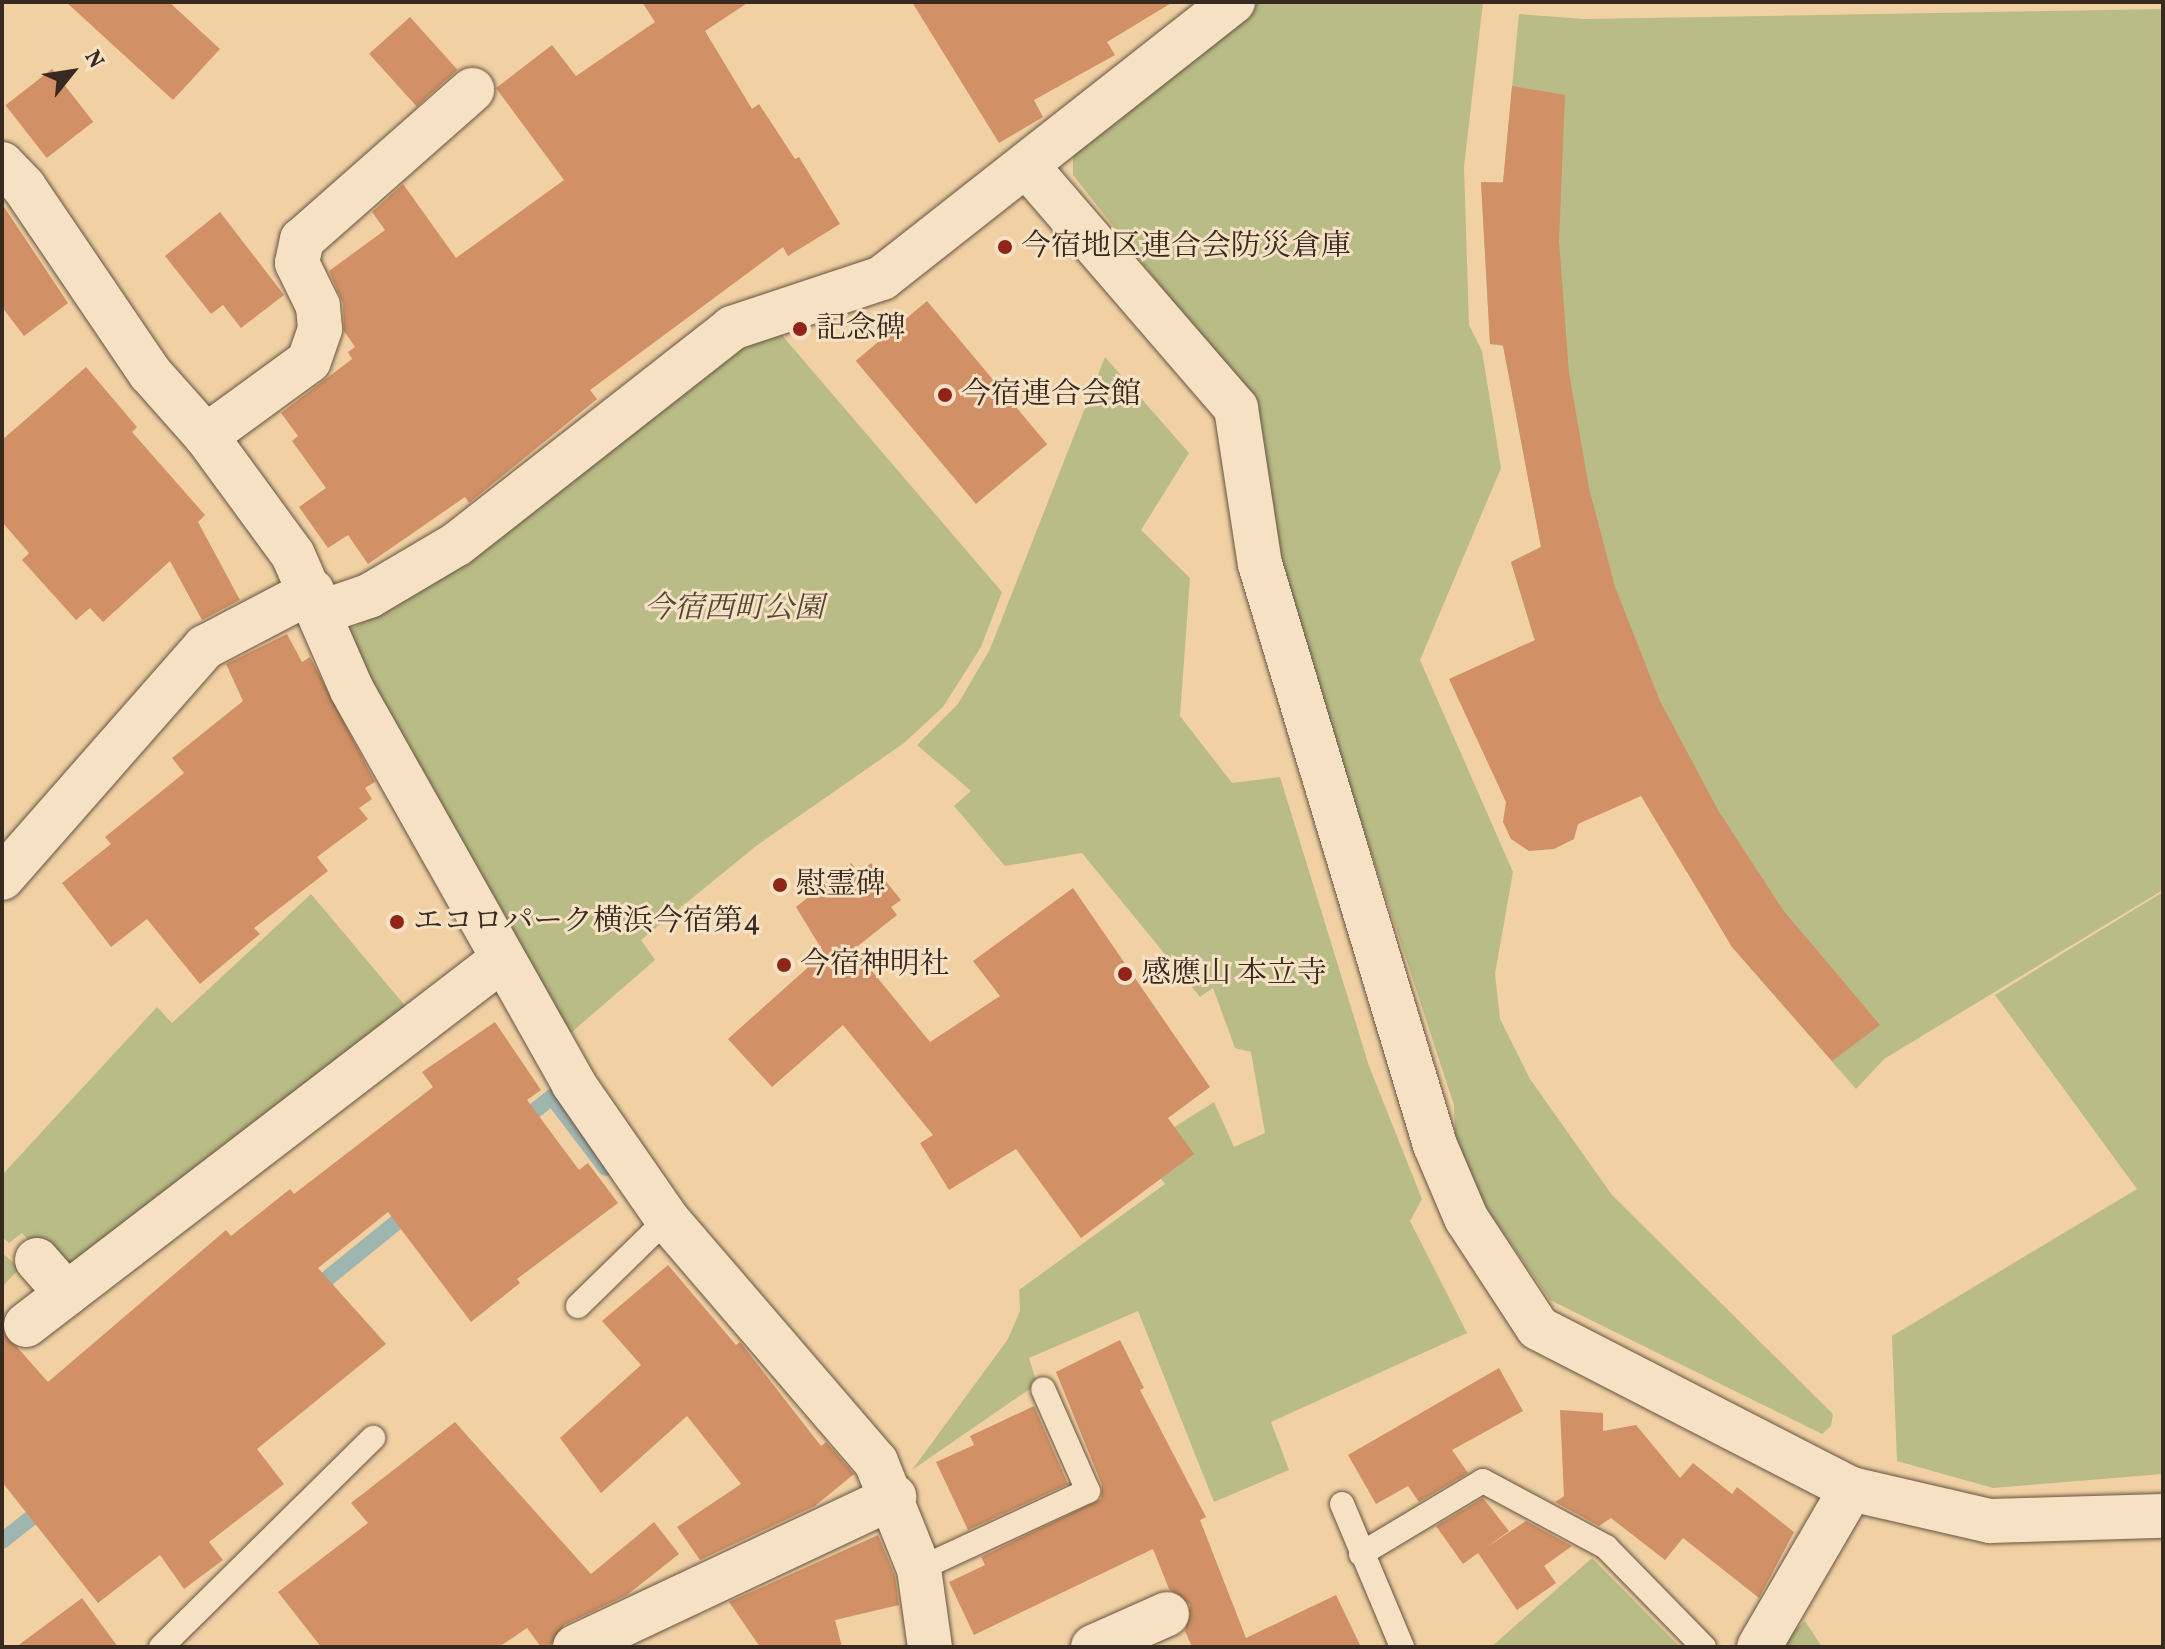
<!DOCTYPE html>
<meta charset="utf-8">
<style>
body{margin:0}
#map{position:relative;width:2165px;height:1649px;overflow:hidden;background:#f1d1a4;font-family:Vollkorn,"Noto Serif JP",serif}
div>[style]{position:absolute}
.green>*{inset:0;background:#b9bc86}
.stream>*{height:16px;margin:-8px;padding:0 8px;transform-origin:8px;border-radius:8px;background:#9eb5b0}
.building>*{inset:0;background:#d19065;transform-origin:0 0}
.roads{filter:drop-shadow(0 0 2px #665442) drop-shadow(0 0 2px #665442)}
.service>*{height:24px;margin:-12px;padding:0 12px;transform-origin:12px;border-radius:12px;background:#f6e1c4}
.minor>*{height:44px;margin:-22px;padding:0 22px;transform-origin:22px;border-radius:22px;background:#f6e1c4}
.dots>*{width:22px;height:22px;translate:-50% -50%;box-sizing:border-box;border:4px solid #f6e1c4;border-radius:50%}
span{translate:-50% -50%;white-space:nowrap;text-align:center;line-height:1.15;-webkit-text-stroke:6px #f6e1c4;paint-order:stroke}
.poi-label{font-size:30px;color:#382a21}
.left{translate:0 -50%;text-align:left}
.park-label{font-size:30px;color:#524735;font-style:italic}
.frame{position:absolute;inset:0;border:4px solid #382a21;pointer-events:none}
.north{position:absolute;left:32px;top:32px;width:80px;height:80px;-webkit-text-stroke:6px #f6e1c4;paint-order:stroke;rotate:60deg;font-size:22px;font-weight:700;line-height:32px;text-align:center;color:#382a21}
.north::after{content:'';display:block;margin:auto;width:28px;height:36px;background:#382a21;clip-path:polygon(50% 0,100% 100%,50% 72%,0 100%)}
</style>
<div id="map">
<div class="green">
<div style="clip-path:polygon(1257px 2px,1483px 2px,1464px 167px,1469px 325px,1482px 351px,1501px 468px,1420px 660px,1513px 872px,1495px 974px,1500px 1019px,1530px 1079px,1612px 1195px,1833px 1414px,1831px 1426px,1822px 1434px,1550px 1300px,1456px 1164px,1454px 1105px,1274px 556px,1251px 401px,1073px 175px,1073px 152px)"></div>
<div style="clip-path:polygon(2163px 9px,2163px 890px,1884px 1059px,1856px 1089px,1732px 947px,1549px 631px,1534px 639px,1511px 562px,1541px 547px,1503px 346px,1490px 344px,1481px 182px,1503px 182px,1519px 14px,1585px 19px)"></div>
<div style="clip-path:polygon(775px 327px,1002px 592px,981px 647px,943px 707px,904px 743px,756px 846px,641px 940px,655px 960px,564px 1039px,342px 634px,419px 592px,743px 343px)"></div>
<div style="clip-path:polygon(1105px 357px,1189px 453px,1141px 530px,1190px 578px,1180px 716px,1232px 783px,1280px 777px,1369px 1066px,1422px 1199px,1410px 1221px,1467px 1333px,1271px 1422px,1289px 1470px,1214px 1502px,1138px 1311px,1029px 1358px,1037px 1384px,912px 1470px,1008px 1339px,1020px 1311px,1019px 1290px,1165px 1184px,1138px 1150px,1214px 1102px,1234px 1147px,1265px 1133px,1251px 1052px,1235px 1048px,1213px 988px,1200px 997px,1082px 853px,1005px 866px,954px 806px,971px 791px,917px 745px,958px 704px,990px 649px)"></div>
<div style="clip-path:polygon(2163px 892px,2163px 1474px,1993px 1488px,1897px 1461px,1892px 1336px,2137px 1189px,1995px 995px)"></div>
<div style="clip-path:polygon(311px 894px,407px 1008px,88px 1267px,64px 1267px,40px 1254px,22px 1233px,9px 1243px,2px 1237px,2px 1175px,157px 1007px,172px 1023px)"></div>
<div style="clip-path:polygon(2px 1253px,20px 1268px,2px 1287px)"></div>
<div style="clip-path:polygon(1592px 1558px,1680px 1647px,1491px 1647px)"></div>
<div style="clip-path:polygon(1805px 1621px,1822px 1647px,1778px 1647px)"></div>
</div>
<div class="stream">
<div style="left:518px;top:1124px;width:43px;rotate:-38.5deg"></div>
<div style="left:552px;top:1097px;width:89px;rotate:52.7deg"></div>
<div style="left:313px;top:1290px;width:129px;rotate:-39deg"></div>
<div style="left:2px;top:1541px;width:56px;rotate:-38.5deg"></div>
</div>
<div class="building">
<div style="clip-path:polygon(66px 2px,169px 2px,220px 49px,173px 100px)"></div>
<div style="clip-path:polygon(642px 2px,749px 2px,705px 31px,752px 109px,759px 104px,795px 159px,799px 157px,840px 224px,788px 256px,783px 247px,590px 390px,597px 399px,469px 503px,465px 497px,368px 564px,348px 535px,328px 548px,299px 507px,326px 488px,292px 441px,298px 436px,281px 413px,352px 359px,348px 352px,355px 347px,344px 331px,343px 303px,329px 271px,385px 230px,372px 212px,403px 184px,456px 258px,564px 180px,496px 88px,552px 45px,576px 76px,655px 22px)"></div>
<div style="clip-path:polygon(912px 2px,1173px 2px,1107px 42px,1115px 55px,1034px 100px,1043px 117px,999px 143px)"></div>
<div style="left:410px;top:17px;width:71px;height:55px;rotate:48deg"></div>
<div style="left:52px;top:69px;width:67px;height:59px;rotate:52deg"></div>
<div style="clip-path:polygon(1512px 86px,1565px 95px,1559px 241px,1569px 373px,1589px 488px,1615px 587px,1660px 701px,1718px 810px,1783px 910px,1880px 1025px,1832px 1061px,1732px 947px,1641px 796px,1578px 824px,1574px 839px,1554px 849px,1529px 851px,1511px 839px,1503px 822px,1506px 802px,1449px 679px,1535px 640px,1511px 562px,1541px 547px,1503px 345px,1490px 344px,1481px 182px,1503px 183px)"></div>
<div style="clip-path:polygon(2px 204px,68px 303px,24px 336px,2px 307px)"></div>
<div style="clip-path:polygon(220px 212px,284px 295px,241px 328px,223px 305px,211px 314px,165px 256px)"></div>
<div style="left:927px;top:301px;width:187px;height:93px;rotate:50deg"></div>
<div style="clip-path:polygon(86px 367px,137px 427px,132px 432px,205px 515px,198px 522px,240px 600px,202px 620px,170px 561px,103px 622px,90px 608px,76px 620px,22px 560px,29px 553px,2px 522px,2px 440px)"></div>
<div style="clip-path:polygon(287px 634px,302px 662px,310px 657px,375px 782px,365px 788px,372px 799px,359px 808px,368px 819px,317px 857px,328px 871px,254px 928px,260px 934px,200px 984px,147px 919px,111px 947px,62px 883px,111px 844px,105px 837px,184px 773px,172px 758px,243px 701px,226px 664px)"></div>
<div style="clip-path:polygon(851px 863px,859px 873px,871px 863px,901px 900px,891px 907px,897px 915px,854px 949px,930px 1042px,1000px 996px,973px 961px,1073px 888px,1210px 1087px,1168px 1118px,1194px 1154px,1081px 1238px,1016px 1149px,949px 1190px,920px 1143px,933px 1135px,843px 1025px,772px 1087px,728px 1039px,824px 953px,796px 907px)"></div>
<div style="clip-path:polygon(495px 1022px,541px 1090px,527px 1100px,579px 1170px,588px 1163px,618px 1203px,517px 1279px,520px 1283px,471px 1322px,388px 1212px,318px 1268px,386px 1344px,257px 1449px,284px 1484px,209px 1542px,223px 1560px,184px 1589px,160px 1555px,98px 1603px,2px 1482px,2px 1330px,48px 1382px,226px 1230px,231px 1236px,290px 1189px,294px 1194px,433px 1087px,422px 1072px)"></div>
<div style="clip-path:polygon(668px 1265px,736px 1345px,740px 1342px,821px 1446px,826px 1442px,854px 1474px,815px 1506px,700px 1560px,677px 1527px,741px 1484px,687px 1416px,601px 1493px,560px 1438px,641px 1365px,602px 1321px)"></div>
<div style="clip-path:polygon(1120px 1340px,1144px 1388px,1140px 1390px,1206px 1517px,1200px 1520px,1246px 1638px,1336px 1595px,1361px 1647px,1192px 1647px,1185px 1631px,1190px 1605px,1169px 1589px,1153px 1549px,974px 1635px,949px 1582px,985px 1565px,981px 1557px,1101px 1499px,1102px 1485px,1056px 1372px)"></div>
<div style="clip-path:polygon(1499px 1368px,1523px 1411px,1452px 1450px,1468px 1473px,1419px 1502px,1408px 1486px,1376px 1504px,1348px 1455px)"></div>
<div style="clip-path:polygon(1034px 1406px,1068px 1484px,968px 1530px,936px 1462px,974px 1445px,970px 1436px)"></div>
<div style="clip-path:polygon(1560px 1410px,1603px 1413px,1603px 1431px,1636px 1425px,1680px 1478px,1693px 1463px,1732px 1494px,1737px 1487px,1794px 1532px,1759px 1598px,1683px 1538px,1665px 1560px,1611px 1518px,1599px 1526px,1555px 1502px,1564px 1496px)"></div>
<div style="clip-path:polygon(455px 1422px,591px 1574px,654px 1522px,679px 1554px,627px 1595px,564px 1625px,549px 1647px,541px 1647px,527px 1628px,499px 1647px,321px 1647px,278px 1592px,368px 1523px,351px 1503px)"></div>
<div style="clip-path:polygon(1483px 1498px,1509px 1531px,1484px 1549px,1526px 1521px,1572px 1546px,1544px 1566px,1556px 1583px,1517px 1610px,1478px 1553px,1463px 1564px,1436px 1526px)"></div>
<div style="clip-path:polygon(878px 1535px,895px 1576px,899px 1605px,835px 1620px,842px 1647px,760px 1647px,729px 1602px)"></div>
<div style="clip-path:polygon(82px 1598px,118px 1647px,16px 1647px)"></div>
</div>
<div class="roads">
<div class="service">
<div style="left:578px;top:1306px;width:124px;rotate:-44.3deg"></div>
<div style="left:1342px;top:1504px;width:155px;rotate:67.2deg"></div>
<div style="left:1361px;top:1554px;width:142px;rotate:-30.9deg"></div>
<div style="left:1483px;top:1481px;width:140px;rotate:28.2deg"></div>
<div style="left:1606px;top:1547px;width:140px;rotate:45.6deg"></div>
<div style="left:919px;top:1569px;width:186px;rotate:-24.8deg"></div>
<div style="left:1088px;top:1491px;width:111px;rotate:-113.8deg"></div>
<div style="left:161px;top:1647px;width:298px;rotate:-44.6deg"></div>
</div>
<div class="minor">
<div style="left:2px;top:164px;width:32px;rotate:46deg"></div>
<div style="left:24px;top:187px;width:225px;rotate:55.9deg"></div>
<div style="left:150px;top:373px;width:84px;rotate:48.4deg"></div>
<div style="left:206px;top:436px;width:147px;rotate:53.8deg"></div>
<div style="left:293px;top:555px;width:147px;rotate:66.4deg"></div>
<div style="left:352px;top:690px;width:451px;rotate:60.6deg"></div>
<div style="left:573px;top:1083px;width:165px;rotate:55.3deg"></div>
<div style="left:667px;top:1219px;width:321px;rotate:49.3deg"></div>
<div style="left:876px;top:1462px;width:115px;rotate:68.1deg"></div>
<div style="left:919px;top:1569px;width:79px;rotate:82deg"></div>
<div style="left:1027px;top:166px;width:320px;rotate:49.2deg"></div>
<div style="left:1236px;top:408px;width:158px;rotate:81.3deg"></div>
<div style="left:1260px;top:564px;width:607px;rotate:73.24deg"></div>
<div style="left:1435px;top:1145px;width:79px;rotate:67deg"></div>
<div style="left:1466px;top:1218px;width:131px;rotate:56.8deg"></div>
<div style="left:1538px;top:1328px;width:352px;rotate:27.2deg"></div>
<div style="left:1851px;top:1489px;width:143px;rotate:13deg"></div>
<div style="left:1990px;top:1521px;width:173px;rotate:-1.7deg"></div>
<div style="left:206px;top:436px;width:127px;rotate:-36.1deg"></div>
<div style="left:309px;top:361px;width:34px;rotate:-71deg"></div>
<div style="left:320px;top:329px;width:23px;rotate:-95deg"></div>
<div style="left:318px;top:306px;width:48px;rotate:-116deg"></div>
<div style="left:297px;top:263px;width:24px;rotate:-78deg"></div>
<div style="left:302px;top:240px;width:227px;rotate:-41.4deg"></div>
<div style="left:319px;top:613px;width:53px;rotate:-18.8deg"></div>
<div style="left:369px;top:596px;width:102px;rotate:-30.6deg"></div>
<div style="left:457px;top:544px;width:350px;rotate:-38.1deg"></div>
<div style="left:732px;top:328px;width:158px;rotate:-18.4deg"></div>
<div style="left:882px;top:278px;width:447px;rotate:-38.2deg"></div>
<div style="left:2px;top:878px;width:308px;rotate:-48.7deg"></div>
<div style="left:205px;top:647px;width:121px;rotate:-27.6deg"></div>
<div style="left:37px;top:1260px;width:45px;rotate:48.6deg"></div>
<div style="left:26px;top:1325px;width:598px;rotate:-37.52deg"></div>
<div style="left:575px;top:1647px;width:353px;rotate:-25.2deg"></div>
<div style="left:1093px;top:1647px;width:81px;rotate:-24deg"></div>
<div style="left:1759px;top:1647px;width:183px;rotate:-59.8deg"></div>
</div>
</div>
<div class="dots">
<div style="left:1005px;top:247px;background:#8f2418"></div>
<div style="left:800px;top:329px;background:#8f2418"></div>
<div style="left:945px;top:395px;background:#8f2418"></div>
<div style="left:780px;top:885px;background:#8f2418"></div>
<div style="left:397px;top:922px;background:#8f2418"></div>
<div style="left:784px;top:965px;background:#8f2418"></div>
<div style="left:1125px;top:974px;background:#8f2418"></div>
</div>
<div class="poi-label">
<span class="left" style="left:1021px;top:247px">今宿地区連合会防災倉庫</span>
<span class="left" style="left:816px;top:329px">記念碑</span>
<span class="left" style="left:961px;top:395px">今宿連合会館</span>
<span class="left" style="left:796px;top:885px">慰霊碑</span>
<span class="left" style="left:413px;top:922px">エコロパーク横浜今宿第4</span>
<span class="left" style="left:800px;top:965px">今宿神明社</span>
<span class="left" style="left:1141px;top:974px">感應山 本立寺</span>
</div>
<div class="park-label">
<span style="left:734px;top:609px">今宿西町公園</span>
</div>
<div class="frame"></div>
<div class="north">N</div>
</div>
